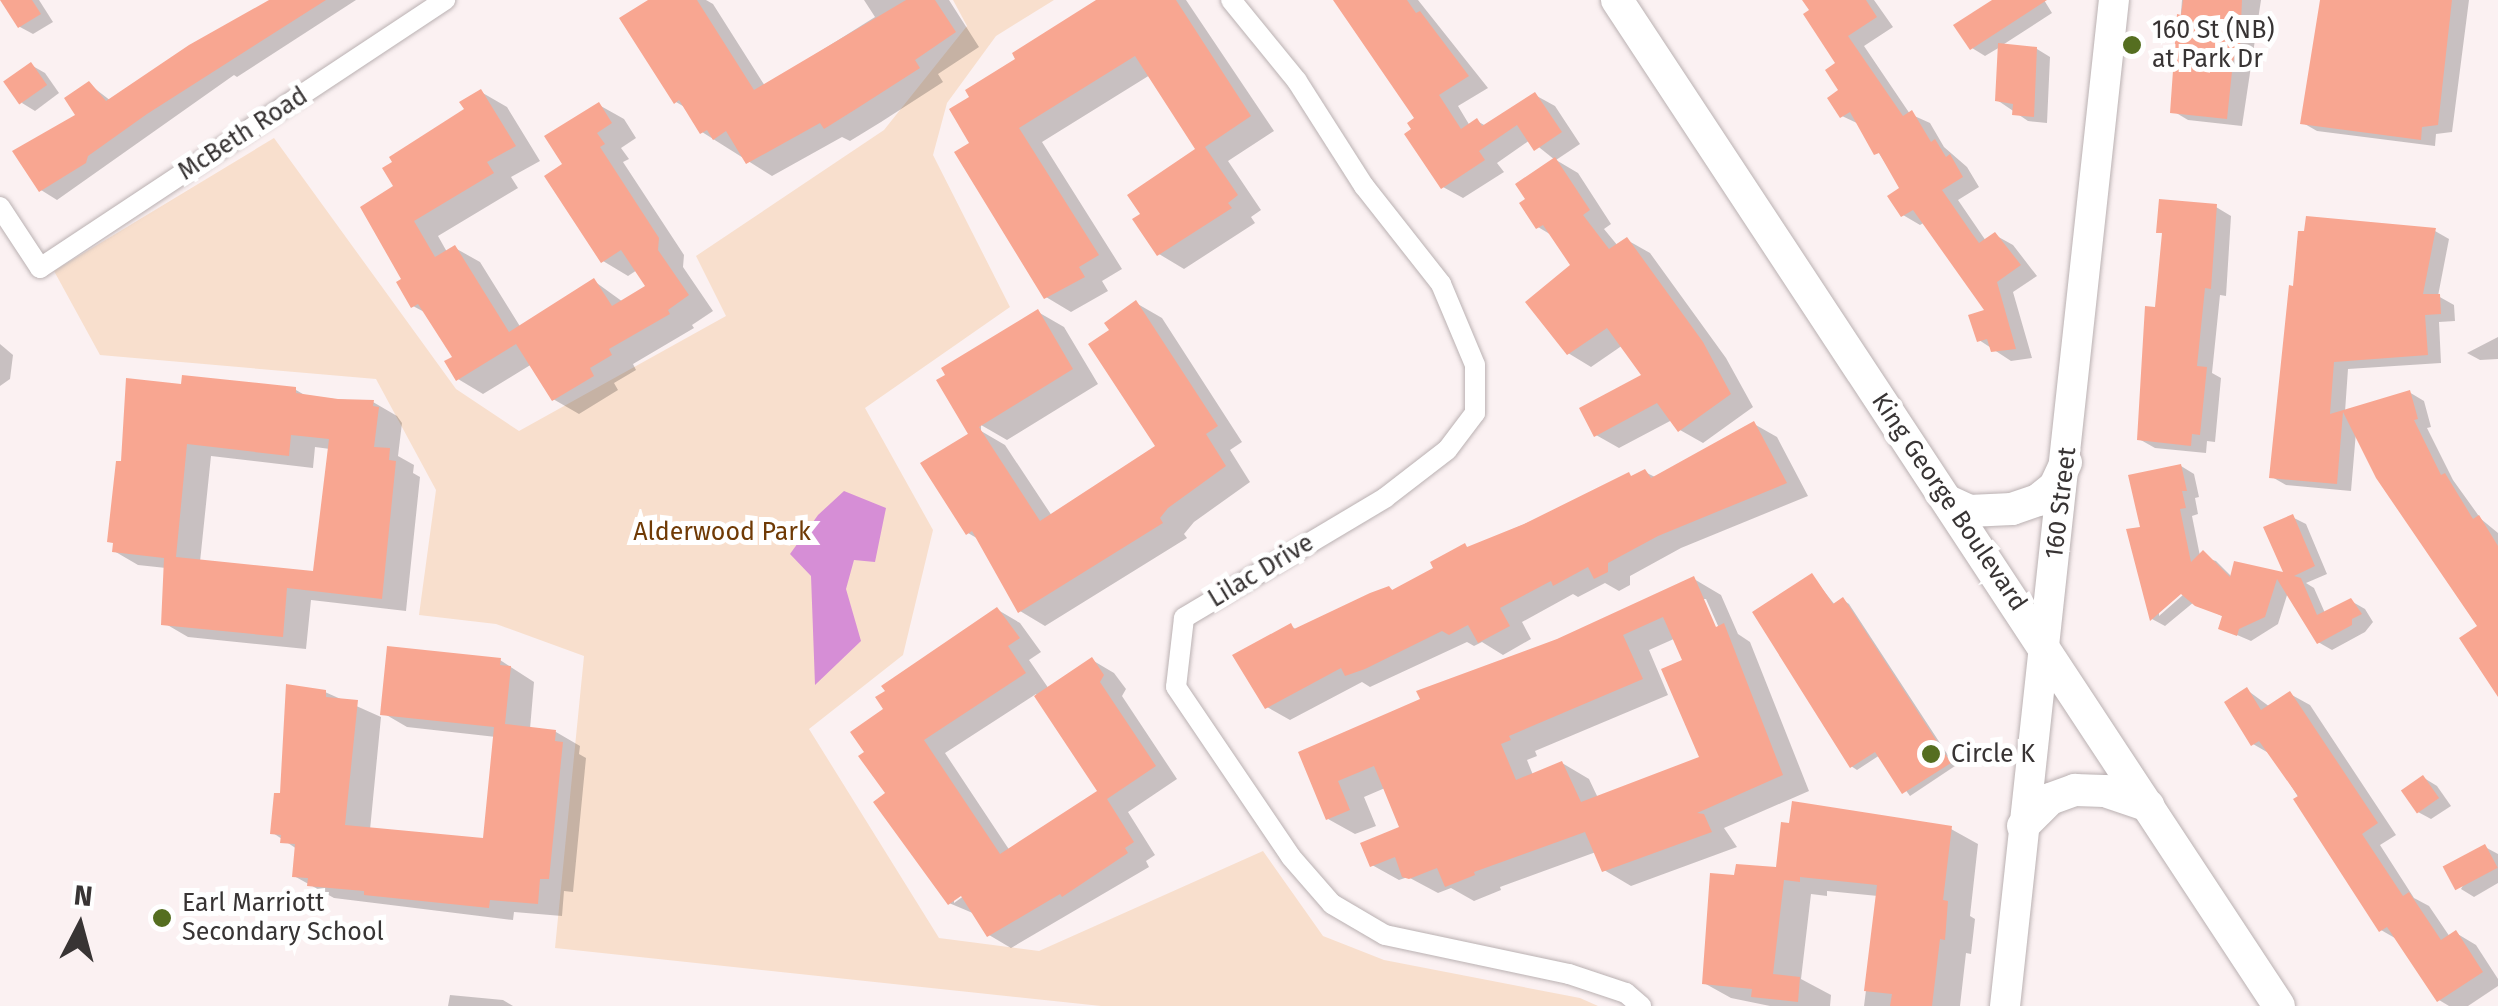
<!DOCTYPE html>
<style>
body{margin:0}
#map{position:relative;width:2498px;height:1006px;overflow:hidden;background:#fbf1f2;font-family:"Fira Sans",sans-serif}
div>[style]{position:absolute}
.green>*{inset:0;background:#f8dfcd}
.water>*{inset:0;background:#d68ed6}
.shadow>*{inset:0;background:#0003}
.building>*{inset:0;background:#f8a691;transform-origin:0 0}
.roads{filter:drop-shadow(0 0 2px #bab1b2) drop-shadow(0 0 2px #bab1b2)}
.street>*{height:20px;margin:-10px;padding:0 10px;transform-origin:10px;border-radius:10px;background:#fff}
.secondary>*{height:30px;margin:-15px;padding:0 15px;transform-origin:15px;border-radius:15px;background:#fff}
.primary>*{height:32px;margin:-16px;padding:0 16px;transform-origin:16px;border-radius:16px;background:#fff}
.dots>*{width:28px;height:28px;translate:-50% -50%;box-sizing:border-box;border:5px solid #fff;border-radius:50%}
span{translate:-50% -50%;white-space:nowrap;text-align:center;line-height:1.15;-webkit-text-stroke:10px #fff;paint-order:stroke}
.poi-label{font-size:25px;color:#383434}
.left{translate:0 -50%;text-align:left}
.street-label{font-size:25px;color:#383434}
.park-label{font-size:25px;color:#6f3a05}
.north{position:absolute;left:30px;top:876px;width:100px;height:100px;-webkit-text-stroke:8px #fff;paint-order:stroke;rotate:6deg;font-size:28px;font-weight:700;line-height:40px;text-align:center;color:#383434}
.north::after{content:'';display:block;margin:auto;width:35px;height:45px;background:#383434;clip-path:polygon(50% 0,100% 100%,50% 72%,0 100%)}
</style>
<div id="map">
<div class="green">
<div style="clip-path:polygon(953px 0,1054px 0,996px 36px,947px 103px,933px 155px,1010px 307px,865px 408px,933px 530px,903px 655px,809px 729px,939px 938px,1039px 951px,1263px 851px,1323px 936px,1384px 960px,1580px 998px,1598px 1006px,1101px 1006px,555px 948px,584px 656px,496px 624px,419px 615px,436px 490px,376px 379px,100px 355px,54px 271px,274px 138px,456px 389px,519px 431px,726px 316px,696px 256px,884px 130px,967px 26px)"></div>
</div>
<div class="water">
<div style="clip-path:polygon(844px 491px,886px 508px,875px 562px,854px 560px,846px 589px,861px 641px,815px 685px,811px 576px,790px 554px,818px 515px)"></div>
</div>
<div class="shadow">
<div style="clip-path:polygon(3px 0,39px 0,53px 22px,33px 34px,20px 27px)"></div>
<div style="clip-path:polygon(271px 0,356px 0,237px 77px,234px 75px,57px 200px,41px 190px,79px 116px,89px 84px,111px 101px)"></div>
<div style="clip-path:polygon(659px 0,706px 0,713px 4px,765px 86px,875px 17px,864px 0,949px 0,979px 47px,938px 74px,943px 82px,881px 122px,850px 141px,842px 137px,772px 176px,702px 132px,688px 109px,676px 102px)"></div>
<div style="clip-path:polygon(1100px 0,1186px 0,1274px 131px,1228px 161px,1261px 210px,1251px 217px,1255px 223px,1184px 269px,1159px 254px,1199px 150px,1150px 75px,1042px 142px,1122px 269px,1102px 281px,1108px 291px,1071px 312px,1046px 297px,973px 144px)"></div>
<div style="clip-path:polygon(1342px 0,1418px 0,1488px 88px,1458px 106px,1470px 126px,1477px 121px,1486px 126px,1535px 95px,1555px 106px,1580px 144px,1556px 160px,1578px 173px,1611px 224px,1604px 229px,1618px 246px,1627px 240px,1650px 253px,1726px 358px,1753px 407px,1703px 443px,1680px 430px,1672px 420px,1619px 448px,1596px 435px,1645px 375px,1623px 345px,1591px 367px,1568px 353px,1573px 266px,1553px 236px,1538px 227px,1555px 160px,1530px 140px,1497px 163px,1504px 172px,1463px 198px,1443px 187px,1417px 119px)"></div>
<div style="clip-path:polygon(1805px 0,1874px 0,1893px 27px,1864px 46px,1910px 114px,1930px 123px,1944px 147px,1967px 167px,1979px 187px,1958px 200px,1986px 241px,1995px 235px,2013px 245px,2037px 276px,2013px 292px,2032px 358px,2011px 361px,1979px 340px,1989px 311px,1925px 222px,1920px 225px,1903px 215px,1902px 189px,1861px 125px,1842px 116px,1838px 63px)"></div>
<div style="clip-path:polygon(1997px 0,2044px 0,2052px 13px,2001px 46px,2037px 49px,2050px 57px,2047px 123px,2028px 121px,1997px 100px,2000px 47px,1985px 56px,1972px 48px)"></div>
<div style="clip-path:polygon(2182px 0,2261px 0,2242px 126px,2188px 120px,2173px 111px)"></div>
<div style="clip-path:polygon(2323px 0,2469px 0,2452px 132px,2436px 134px,2435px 146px,2317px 131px,2303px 123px)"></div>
<div style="clip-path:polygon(31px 65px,45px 73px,59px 93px,35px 111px,22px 103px)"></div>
<div style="clip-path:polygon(481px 92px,507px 107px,540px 161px,511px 177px,518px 188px,438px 236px,447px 252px,455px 248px,480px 262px,521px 328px,594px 281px,623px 302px,648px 287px,637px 270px,628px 276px,603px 261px,565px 165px,599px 105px,624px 119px,636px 138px,621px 148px,629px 159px,623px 162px,684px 255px,683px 267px,713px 311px,692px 325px,694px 328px,633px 364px,636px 370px,614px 383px,618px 390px,579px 414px,553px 399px,532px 364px,483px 394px,458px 379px,455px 358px,428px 314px,413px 306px,404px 280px,397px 187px)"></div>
<div style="clip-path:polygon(2216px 207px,2231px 216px,2226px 296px,2220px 295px,2212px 373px,2221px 378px,2215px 442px,2207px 441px,2206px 453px,2155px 448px,2139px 439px,2165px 235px,2158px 231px)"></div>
<div style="clip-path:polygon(2435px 231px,2449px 239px,2438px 296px,2454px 305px,2455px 321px,2439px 322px,2441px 363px,2348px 369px,2345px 412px,2409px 392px,2424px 401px,2431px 427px,2427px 428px,2453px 480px,2481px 519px,2498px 533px,2498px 691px,2480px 627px,2356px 432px,2351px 491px,2286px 485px,2272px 477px,2291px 288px)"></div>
<div style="clip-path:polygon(1136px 303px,1162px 318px,1242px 442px,1230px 450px,1250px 482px,1194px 522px,1184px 534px,1187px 538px,1045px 626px,1020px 611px,980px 540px,968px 533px,973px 434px,1038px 312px,1064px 327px,1098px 384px,1007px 440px,981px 425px,981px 431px,1005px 445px,1052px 516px,1159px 447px,1112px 331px)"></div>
<div style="clip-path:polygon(2498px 337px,2498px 359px,2480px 360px,2467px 353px)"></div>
<div style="clip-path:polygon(0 344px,13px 355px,10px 379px,0 386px)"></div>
<div style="clip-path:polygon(evenodd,183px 386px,296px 390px,308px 397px,373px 402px,397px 416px,402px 423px,398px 456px,414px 465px,413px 473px,420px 477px,406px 611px,311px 600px,306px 649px,188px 637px,164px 623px,166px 568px,138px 565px,114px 551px,124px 464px,183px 386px,315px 447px,330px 449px,316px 574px,200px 562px,211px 456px,313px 468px,315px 447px)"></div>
<div style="clip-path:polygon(1754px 424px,1777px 437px,1808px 496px,1681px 548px,1630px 576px,1630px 585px,1619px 591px,1605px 583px,1578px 597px,1573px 594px,1522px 622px,1531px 639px,1503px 655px,1482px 642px,1474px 646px,1467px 642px,1370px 687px,1362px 682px,1290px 720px,1267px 707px,1291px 626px,1297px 630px,1389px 588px,1394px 591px,1436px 569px,1465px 546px,1469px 548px,1645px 472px,1657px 478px)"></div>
<div style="clip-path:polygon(evenodd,2181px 466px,2194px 474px,2199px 497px,2195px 498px,2198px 514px,2192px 516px,2200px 556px,2216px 561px,2232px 577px,2288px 576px,2292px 517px,2306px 524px,2327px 574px,2306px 583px,2314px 588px,2325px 613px,2351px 601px,2365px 609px,2373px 622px,2365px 632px,2332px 650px,2318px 642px,2288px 592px,2278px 624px,2251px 641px,2221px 628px,2224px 617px,2194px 602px,2165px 626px,2152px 619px,2129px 531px,2143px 528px,2181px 466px,2189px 584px,2192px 587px,2159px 616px,2159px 610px,2189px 584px)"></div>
<div style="clip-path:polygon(1812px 576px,1835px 605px,1843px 600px,1849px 604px,1955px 766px,1910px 796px,1880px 755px,1857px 770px,1851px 766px)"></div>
<div style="clip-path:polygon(evenodd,1694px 579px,1721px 595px,1738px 634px,1750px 642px,1809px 791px,1724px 828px,1737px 847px,1631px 886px,1604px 870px,1596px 852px,1500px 887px,1501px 890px,1474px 901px,1451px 888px,1438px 893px,1408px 877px,1399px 880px,1372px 865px,1402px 828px,1385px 788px,1364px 797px,1376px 826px,1355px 834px,1328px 819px,1301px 753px,1694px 579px,1701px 599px,1706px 599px,1723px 637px,1718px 639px,1701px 599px,1694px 579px,1676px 638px,1685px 661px,1702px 758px,1598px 798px,1589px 779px,1562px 763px,1533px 775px,1527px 760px,1537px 756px,1535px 751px,1668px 695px,1649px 650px,1676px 638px)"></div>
<div style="clip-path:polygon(evenodd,998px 610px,1020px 623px,1041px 652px,1029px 660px,1049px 689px,1092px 660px,1114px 673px,1126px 689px,1122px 696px,1177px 779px,1128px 812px,1155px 855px,1146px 861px,1149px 867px,1011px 948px,989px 935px,975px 914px,949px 903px,889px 793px,886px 709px,998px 610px,1036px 694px,1100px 792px,1010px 851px,945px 753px,1036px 694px,998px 610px,972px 890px,954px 903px,954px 897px,972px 890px)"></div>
<div style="clip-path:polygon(500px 660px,534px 682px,530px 729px,556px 732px,580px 746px,579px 754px,586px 758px,573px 892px,564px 891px,562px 916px,514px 912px,513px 920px,334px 898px,294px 876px,297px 849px,273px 833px,283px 796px,325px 692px,381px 717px,370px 830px,485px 841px,496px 737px,407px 727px,383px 713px)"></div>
<div style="clip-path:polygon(2247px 690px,2270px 707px,2290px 694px,2310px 705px,2396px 835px,2380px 845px,2414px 898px,2429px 906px,2450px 937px,2456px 933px,2476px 945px,2498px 979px,2498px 986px,2468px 1006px,2449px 1006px,2439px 1000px,2400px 941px,2381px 930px,2272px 755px,2253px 744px)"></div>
<div style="clip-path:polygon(2424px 778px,2437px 786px,2451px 806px,2431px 819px,2418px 812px)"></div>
<div style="clip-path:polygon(1951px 829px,1978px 844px,1970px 916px,1975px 919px,1971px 954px,1966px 953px,1960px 1006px,1864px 1006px,1878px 896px,1827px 891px,1827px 896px,1811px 894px,1801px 979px,1831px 995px,1830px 1006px,1770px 1006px,1731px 998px,1704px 983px,1736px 878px)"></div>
<div style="clip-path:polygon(2485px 847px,2498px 854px,2498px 883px,2474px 897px,2461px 889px)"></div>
<div style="clip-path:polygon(450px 995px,503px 1000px,513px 1006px,448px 1006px)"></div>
</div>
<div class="building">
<div style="clip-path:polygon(0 0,32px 0,41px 14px,18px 28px)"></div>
<div style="clip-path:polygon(269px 0,326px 0,147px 114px,88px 156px,86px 163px,39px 192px,12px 151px,75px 115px,64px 98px,89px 81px,106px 101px,189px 45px)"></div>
<div style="clip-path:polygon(648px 0,697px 0,754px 90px,906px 0,935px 0,956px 32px,915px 60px,920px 68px,856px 109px,824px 129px,820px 123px,746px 164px,726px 131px,713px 140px,707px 130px,700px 134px,679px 100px,674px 104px,619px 18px)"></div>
<div style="clip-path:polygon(1096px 0,1176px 0,1251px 116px,1205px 147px,1238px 195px,1228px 203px,1232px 208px,1157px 256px,1132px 219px,1140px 214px,1127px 195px,1195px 149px,1135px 56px,1019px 128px,1099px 255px,1079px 267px,1085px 277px,1044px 299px,954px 152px,969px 143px,949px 109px,969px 97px,965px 90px,1015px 59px,1012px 53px)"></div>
<div style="clip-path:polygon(1333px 0,1407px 0,1416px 13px,1420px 11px,1469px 76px,1439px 95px,1461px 129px,1477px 118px,1482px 126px,1535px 92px,1562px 132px,1534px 151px,1517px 125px,1479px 151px,1485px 160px,1441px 189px,1404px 134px,1411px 129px,1407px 123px,1414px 118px)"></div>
<div style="clip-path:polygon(1802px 0,1866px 0,1877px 17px,1848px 36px,1903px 116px,1912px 110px,1931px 142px,1935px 139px,1946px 157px,1950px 154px,1963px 177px,1942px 190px,1971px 232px,1979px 243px,1995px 232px,2021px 265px,1997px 282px,2016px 349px,1991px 352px,1987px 339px,1977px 342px,1968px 315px,1984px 310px,1913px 210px,1901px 217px,1887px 196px,1899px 188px,1879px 153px,1874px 155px,1850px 112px,1840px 118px,1827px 98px,1838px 90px,1825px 70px,1835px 63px,1803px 14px,1809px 10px)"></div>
<div style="clip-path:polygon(1992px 0,2047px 0,1970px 50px,1953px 25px)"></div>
<div style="clip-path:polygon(2183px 0,2242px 0,2240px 48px,2236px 48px,2233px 62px,2227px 119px,2170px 113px,2177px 14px,2181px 15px)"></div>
<div style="clip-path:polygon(2320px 0,2452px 0,2438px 125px,2422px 127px,2421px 140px,2300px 124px)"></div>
<div style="clip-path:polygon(1998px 43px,2037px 47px,2034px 117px,2012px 115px,2013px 104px,1995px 101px)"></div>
<div style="left:31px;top:62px;width:28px;height:34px;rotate:55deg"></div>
<div style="clip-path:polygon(481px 89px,516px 146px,487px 162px,494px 173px,414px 221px,435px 257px,455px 245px,509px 332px,594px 278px,612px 306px,645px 286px,621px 250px,601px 263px,544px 176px,562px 164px,544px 136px,599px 102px,612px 123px,597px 133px,605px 144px,600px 147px,659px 238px,658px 250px,689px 295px,668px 310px,670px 314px,609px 349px,612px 355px,590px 368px,594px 376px,552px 401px,516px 344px,456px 381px,444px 361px,452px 357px,418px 304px,411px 308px,396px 282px,401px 279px,360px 207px,393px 186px,382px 168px,392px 162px,389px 157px,464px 109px,459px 102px)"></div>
<div style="clip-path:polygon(1555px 157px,1590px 210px,1583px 215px,1609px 249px,1627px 237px,1703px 342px,1731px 394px,1678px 432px,1657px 403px,1594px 437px,1579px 408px,1641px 375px,1607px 328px,1567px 355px,1525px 302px,1570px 265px,1543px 225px,1536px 229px,1519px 203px,1525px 199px,1515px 184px)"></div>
<div style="clip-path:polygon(2159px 199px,2217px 204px,2211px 289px,2205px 288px,2197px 366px,2207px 367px,2200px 435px,2192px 434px,2191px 446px,2137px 440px,2145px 306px,2155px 307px,2162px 233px,2156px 233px)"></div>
<div style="clip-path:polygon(2306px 216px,2436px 228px,2423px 294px,2440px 294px,2441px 314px,2425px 315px,2428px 355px,2334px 362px,2330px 414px,2410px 390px,2418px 419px,2414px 420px,2441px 475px,2445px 473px,2473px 519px,2479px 515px,2498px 546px,2498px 697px,2459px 638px,2477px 626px,2376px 478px,2343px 412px,2337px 484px,2269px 478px,2289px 285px,2293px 286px,2298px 231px,2304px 231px)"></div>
<div style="clip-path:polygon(1136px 300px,1218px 426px,1206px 434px,1226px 466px,1168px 508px,1160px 518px,1163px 523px,1018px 613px,972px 531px,966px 535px,920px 463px,971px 432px,968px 434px,936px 380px,945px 375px,941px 368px,1038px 309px,1073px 369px,979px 427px,1040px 521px,1155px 446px,1088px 344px,1109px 330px,1104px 323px)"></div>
<div style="clip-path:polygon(evenodd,182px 375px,296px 387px,296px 393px,338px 399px,374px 400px,373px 406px,379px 407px,374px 447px,390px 448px,389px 460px,396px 461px,382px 599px,287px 588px,283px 637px,161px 625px,164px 558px,112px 552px,113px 543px,107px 542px,116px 461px,121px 461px,126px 378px,181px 384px,182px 375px,291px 435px,329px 439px,313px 571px,176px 557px,187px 444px,289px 456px,291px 435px)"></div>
<div style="clip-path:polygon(1754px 421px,1787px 483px,1658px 536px,1608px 563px,1608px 572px,1594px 579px,1588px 567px,1553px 586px,1551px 581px,1500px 608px,1510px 626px,1478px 643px,1468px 625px,1449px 635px,1442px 631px,1365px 669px,1345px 676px,1341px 668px,1265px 709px,1232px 655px,1291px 623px,1294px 629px,1370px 593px,1389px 586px,1392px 590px,1433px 568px,1430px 562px,1465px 543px,1467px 547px,1524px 524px,1629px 472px,1631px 476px,1645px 469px,1651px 478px)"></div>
<div style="clip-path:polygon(2181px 464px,2187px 491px,2182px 491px,2186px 508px,2180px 509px,2191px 562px,2203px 550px,2230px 577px,2234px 561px,2283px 572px,2263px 527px,2293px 514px,2315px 566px,2294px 576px,2301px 578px,2317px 615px,2351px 598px,2362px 614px,2352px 619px,2352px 625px,2317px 644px,2277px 579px,2265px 617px,2239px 629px,2237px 636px,2218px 629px,2222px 616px,2195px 606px,2181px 594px,2150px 621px,2126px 529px,2140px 527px,2128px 475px)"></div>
<div style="clip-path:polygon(1812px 573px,1833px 604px,1843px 597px,1951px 763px,1902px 794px,1875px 752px,1850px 768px,1752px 612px)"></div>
<div style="clip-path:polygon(evenodd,1694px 576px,1716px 627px,1724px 623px,1783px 775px,1697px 813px,1704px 814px,1712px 832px,1602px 872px,1585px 832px,1474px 872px,1475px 875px,1445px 887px,1437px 868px,1409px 879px,1402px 877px,1395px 857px,1370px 867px,1360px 843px,1399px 827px,1374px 766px,1338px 781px,1350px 810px,1326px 820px,1298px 752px,1420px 699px,1416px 691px,1557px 639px,1694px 576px,1663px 617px,1682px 660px,1661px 669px,1699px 757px,1581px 802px,1562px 761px,1516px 780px,1501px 744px,1511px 740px,1509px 736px,1643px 679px,1623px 635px,1663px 617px)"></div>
<div style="clip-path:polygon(997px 607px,1020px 638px,1008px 646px,1026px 673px,924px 740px,1000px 854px,1097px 791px,1034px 696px,1092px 657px,1104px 675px,1100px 682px,1156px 766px,1107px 799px,1134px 842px,1125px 848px,1128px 853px,1062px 897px,1060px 894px,987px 937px,961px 896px,948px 905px,873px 802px,885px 793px,858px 756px,864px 752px,850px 732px,883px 709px,875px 697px,885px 691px,881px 686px)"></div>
<div style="clip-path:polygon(387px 646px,501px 658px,500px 665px,511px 666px,505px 724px,556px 730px,555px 741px,563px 742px,549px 879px,540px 879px,538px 904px,490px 900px,489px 908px,364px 895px,364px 891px,307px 886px,308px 878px,292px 877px,295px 844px,280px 843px,281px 835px,270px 834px,274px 793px,280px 793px,286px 684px,326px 690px,326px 697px,358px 700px,345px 825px,483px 838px,494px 727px,380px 715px)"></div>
<div style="clip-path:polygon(2247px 687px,2261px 710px,2290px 691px,2378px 823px,2362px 834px,2403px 896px,2409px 892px,2441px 940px,2456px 930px,2483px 972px,2437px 1002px,2387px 927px,2379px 932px,2293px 799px,2298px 796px,2259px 741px,2251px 746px,2224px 702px)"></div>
<div style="left:2423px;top:775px;width:28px;height:27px;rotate:55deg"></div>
<div style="clip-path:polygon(1792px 801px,1952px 826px,1943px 900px,1948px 901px,1945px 940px,1940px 939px,1932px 1006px,1890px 1006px,1892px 994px,1864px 991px,1877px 885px,1800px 877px,1800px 882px,1784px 880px,1773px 974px,1800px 977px,1798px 1002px,1751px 997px,1752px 989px,1702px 984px,1710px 873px,1734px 875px,1736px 864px,1776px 867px,1781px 822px,1789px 823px)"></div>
<div style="left:2485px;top:844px;width:27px;height:48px;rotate:62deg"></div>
</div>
<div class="roads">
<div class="street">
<div style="left:1231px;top:0;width:104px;rotate:50.8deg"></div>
<div style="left:1297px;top:81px;width:125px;rotate:57.5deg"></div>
<div style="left:1364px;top:186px;width:125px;rotate:51.8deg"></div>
<div style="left:1441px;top:284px;width:88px;rotate:67.2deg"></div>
<div style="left:1475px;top:365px;width:48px;rotate:90deg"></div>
<div style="left:1475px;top:413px;width:46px;rotate:127.1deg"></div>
<div style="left:1447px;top:450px;width:78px;rotate:142.3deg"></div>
<div style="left:1385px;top:498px;width:234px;rotate:149.2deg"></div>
<div style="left:1184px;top:618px;width:69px;rotate:96.6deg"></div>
<div style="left:1176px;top:687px;width:205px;rotate:55.9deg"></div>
<div style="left:1291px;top:857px;width:62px;rotate:48.9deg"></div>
<div style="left:1332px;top:904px;width:61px;rotate:30.3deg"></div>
<div style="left:1385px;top:935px;width:188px;rotate:12deg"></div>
<div style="left:1569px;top:974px;width:60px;rotate:18.4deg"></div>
<div style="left:1626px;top:993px;width:20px;rotate:41deg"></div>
<div style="left:0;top:207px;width:73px;rotate:56.7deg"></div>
<div style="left:40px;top:268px;width:486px;rotate:-33.5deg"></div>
</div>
<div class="secondary">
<div style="left:2005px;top:1006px;width:1012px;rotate:-83.82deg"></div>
</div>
<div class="primary">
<div style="left:1617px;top:0;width:1204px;rotate:56.65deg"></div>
<div style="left:1950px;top:502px;width:21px;rotate:25deg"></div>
<div style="left:1969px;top:511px;width:43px;rotate:-2.7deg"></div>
<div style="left:2012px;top:509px;width:28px;rotate:-19deg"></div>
<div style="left:2038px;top:500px;width:22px;rotate:-39deg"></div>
<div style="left:2055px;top:486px;width:26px;rotate:-65deg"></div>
<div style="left:2023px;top:826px;width:38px;rotate:-45deg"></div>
<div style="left:2050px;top:799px;width:27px;rotate:-20deg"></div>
<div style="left:2075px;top:790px;width:30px;rotate:2deg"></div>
<div style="left:2105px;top:791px;width:46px;rotate:18.8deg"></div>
</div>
</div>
<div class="dots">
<div style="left:2132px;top:45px;background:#556e20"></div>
<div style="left:1931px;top:754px;background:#556e20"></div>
<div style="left:162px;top:918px;background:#556e20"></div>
</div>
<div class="poi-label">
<span class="left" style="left:2152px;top:45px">160 St (NB)<br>at Park Dr</span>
<span class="left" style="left:1951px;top:754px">Circle K</span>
<span class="left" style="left:182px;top:918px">Earl Marriott<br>Secondary School</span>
</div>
<div class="street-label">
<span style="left:243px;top:134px;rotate:-33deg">McBeth Road</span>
<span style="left:1949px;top:502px;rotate:56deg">King George Boulevard</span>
<span style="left:2061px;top:503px;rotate:-83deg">160 Street</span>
<span style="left:1261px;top:571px;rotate:-31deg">Lilac Drive</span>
</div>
<div class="park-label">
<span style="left:722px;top:532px">Alderwood Park</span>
</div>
<div class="north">N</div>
</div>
